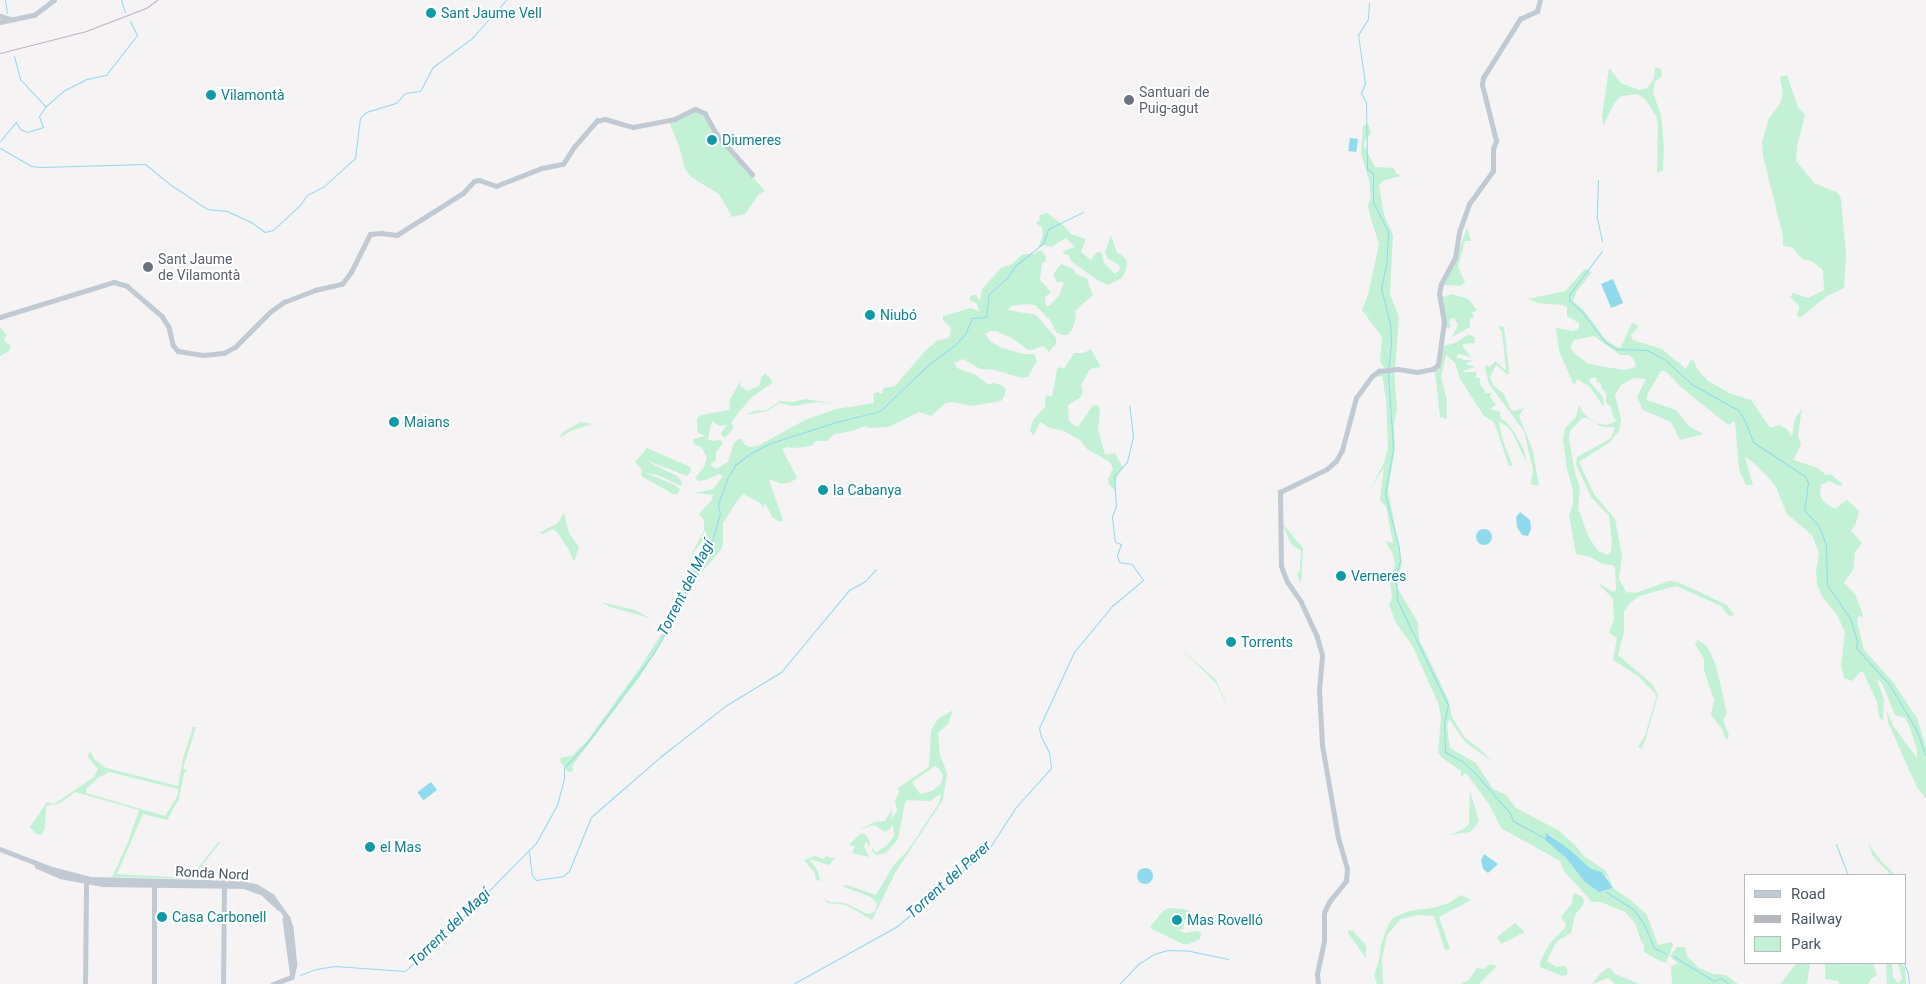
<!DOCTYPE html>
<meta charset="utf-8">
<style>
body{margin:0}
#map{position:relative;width:1926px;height:984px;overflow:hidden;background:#f5f3f3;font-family:Roboto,sans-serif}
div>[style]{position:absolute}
.green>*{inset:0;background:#c3f1d5}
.water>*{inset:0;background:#90daee;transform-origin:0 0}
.round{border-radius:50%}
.stream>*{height:1px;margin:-0.5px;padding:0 0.5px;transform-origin:0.5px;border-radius:0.5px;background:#90daee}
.minor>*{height:4.5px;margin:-2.25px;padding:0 2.25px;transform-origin:2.25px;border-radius:2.25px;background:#c1cad2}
.tertiary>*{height:5px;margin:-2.5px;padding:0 2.5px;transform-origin:2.5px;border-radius:2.5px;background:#c1cad2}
.rail>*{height:1px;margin:-0.5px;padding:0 0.5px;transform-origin:0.5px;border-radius:0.5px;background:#b5b8bd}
.dots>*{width:14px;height:14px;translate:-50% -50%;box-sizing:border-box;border:2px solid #fff;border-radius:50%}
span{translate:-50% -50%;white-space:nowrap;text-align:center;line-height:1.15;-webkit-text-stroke:4px #fff;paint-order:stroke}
.culture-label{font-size:14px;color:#0d838f}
.left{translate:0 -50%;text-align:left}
.worship-label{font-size:14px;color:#5b616d}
.street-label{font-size:14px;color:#4a5661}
.water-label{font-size:15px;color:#0c7c9b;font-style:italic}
.legend{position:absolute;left:1744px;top:874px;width:162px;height:90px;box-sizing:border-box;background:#fff;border:1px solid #b7bbc0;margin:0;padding:6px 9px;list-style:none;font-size:15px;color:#4a5661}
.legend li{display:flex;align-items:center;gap:10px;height:25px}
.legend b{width:25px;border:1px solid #b7bbc0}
</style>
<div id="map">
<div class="green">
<div style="clip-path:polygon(1655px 67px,1661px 69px,1662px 76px,1655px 82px,1653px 93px,1661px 115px,1664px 146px,1663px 170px,1657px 173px,1658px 126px,1656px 116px,1646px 100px,1638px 94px,1621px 96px,1615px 102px,1603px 126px,1602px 116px,1609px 68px,1621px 83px,1639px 90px,1645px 89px,1650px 85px,1654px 78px)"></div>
<div style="clip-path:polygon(1787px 75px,1798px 107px,1805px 115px,1797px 147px,1796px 161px,1814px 183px,1838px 193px,1841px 199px,1846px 254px,1844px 288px,1827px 296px,1800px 318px,1796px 314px,1799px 311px,1799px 306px,1790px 297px,1793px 293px,1808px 298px,1824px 290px,1823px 270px,1811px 261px,1802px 259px,1792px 247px,1783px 246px,1783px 236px,1763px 156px,1762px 142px,1769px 118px,1780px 104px,1783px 94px,1780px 77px)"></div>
<div style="clip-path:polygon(691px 111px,698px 111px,706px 118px,724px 145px,765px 191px,759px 194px,745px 214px,732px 217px,719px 194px,691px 177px,685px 169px,679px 146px,669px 122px,675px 121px)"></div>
<div style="clip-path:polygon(1366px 124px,1369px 125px,1371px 134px,1365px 140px,1364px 145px,1375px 167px,1393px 168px,1397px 174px,1402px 176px,1385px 180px,1379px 185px,1384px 215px,1393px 235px,1390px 294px,1399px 317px,1395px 368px,1384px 368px,1380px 361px,1382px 337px,1362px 310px,1368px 295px,1379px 244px,1370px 216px,1368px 205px,1371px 197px,1369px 180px,1361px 154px,1363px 126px)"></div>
<div style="clip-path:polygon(1047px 213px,1063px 225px,1071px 234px,1086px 239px,1081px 252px,1091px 260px,1097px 252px,1102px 253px,1104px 263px,1115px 274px,1120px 269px,1119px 265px,1107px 258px,1105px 252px,1111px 235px,1117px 253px,1121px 254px,1127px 261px,1126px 270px,1122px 278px,1108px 285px,1097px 280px,1071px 261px,1069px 255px,1064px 254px,1063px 251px,1075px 247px,1066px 238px,1051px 247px,1044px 245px,1038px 248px,1043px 235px,1042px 228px,1036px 223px,1040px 220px,1039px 216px)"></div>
<div style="clip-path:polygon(1467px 228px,1471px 241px,1465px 241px,1458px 267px,1465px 282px,1461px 286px,1442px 285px,1456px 258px)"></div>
<div style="clip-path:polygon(1038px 251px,1042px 251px,1046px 257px,1045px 262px,1042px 263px,1040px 280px,1051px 292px,1045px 297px,1046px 306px,1049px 306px,1059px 296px,1064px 282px,1057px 282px,1053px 274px,1061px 264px,1073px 269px,1076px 274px,1088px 279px,1088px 283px,1093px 295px,1075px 311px,1076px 318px,1072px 330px,1068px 335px,1062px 335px,1056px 332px,1050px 320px,1035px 305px,1026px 304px,1011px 306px,1008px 310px,1036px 315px,1056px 338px,1056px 344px,1049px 352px,1043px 346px,1032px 350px,1027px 349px,1012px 338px,996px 331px,990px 331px,985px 334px,991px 342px,1002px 348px,1023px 354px,1034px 354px,1037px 361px,1028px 377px,1021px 378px,995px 370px,980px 369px,963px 359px,954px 363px,957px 368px,976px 375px,989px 385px,993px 383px,1001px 385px,1005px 388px,1005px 395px,1001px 401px,971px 406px,954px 402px,946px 403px,931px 416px,919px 412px,889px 427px,869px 428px,865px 426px,852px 431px,834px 434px,827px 441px,816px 441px,811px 446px,796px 448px,788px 447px,782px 449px,797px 478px,791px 482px,781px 484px,770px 479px,769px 480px,783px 520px,780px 522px,773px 518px,764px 502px,764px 508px,759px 502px,743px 494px,737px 501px,723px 523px,723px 544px,721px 550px,694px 581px,674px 622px,639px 678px,572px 766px,573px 771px,568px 772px,560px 761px,561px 758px,573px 755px,587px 741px,641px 666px,669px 622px,689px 570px,707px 544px,707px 535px,688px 560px,704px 531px,704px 520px,699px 514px,711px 501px,713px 495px,695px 493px,713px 489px,723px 476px,719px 474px,706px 480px,699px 481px,695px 478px,704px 467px,707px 457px,701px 447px,694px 444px,693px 439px,705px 436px,697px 432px,697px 418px,701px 415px,729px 410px,730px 399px,741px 380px,740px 386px,747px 391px,759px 386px,761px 378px,765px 373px,771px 379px,772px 383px,752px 397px,738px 413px,731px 423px,734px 427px,726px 437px,723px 437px,721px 433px,727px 425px,720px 426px,712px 421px,708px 439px,712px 441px,720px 440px,723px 443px,716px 452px,716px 460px,710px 464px,716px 469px,728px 462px,734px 443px,739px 439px,742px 439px,744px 444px,749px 447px,758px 446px,805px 420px,836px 409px,874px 403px,873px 394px,878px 392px,882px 394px,884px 388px,895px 386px,926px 350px,938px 340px,946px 339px,950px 336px,951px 328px,943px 320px,943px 316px,971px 308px,979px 311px,977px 304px,970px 300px,970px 296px,976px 295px,980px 301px,982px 289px,1001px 268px,1012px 264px,1023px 254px,1035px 254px)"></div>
<div style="clip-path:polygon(evenodd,1585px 269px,1592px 272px,1577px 291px,1573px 301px,1583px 309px,1605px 339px,1617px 347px,1621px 347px,1632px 323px,1639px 326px,1631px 335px,1633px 340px,1662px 349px,1686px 369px,1690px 361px,1694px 360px,1697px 369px,1708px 381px,1729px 393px,1751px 400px,1770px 428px,1779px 425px,1787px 429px,1792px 437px,1795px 419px,1802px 408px,1798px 435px,1801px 445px,1793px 460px,1816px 467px,1826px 475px,1830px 474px,1843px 484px,1840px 486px,1829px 481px,1821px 485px,1820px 496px,1825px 503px,1835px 509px,1847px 500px,1859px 511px,1856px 523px,1851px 531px,1862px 543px,1855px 552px,1853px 570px,1844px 583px,1855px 594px,1863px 615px,1863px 617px,1858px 616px,1857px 621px,1864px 650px,1893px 682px,1917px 718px,1926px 747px,1926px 799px,1917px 787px,1905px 761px,1888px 722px,1887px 711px,1894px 727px,1917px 758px,1917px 750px,1910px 728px,1905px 718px,1895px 715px,1882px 683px,1877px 679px,1884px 700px,1883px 721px,1879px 717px,1877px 702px,1863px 672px,1860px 672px,1852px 681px,1844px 678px,1841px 665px,1845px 632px,1837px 615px,1822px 596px,1817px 585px,1816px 571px,1819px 553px,1812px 535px,1787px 514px,1776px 487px,1770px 479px,1754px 463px,1745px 457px,1753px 485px,1746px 485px,1739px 469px,1735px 421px,1728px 425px,1718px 417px,1682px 388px,1665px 371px,1661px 371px,1651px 388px,1647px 395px,1647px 400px,1676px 410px,1689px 426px,1703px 434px,1680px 440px,1671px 422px,1643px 410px,1637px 397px,1646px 379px,1634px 378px,1621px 385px,1615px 395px,1621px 419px,1619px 431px,1610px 442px,1579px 462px,1594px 494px,1615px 519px,1622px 556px,1619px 579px,1626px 592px,1636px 593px,1669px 581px,1678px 582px,1727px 605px,1734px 614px,1730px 617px,1721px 606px,1676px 586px,1639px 596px,1629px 604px,1624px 612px,1624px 632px,1618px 655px,1652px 684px,1658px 695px,1646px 738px,1642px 748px,1638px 747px,1645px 735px,1656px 698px,1655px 693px,1638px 676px,1613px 660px,1617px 638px,1609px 633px,1614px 620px,1613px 599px,1597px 582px,1613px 592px,1616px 590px,1615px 568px,1613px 565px,1603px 564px,1588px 556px,1576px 554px,1569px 515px,1573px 504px,1573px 490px,1567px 469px,1563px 440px,1565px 428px,1576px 417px,1579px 405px,1584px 414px,1595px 423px,1607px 425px,1617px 421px,1613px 417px,1611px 407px,1606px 403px,1606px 393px,1601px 388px,1601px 383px,1596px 382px,1597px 378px,1591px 378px,1589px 381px,1603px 397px,1604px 407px,1590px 387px,1577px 379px,1575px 384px,1573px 383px,1559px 351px,1556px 328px,1573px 331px,1579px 328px,1579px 323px,1567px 316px,1567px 307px,1563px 305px,1538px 303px,1528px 299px,1565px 291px,1585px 269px,1594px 336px,1620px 355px,1629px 355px,1634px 360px,1636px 367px,1624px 370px,1594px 365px,1587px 363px,1574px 353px,1570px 347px,1574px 340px,1594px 336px,1585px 269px,1582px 418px,1587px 418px,1602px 427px,1615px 427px,1611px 438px,1577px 457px,1576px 464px,1591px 497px,1609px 516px,1612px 543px,1611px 552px,1607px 555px,1598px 551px,1588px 536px,1578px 508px,1580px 488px,1575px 473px,1569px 439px,1570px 431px,1582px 418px)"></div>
<div style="clip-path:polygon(1441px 294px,1445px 297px,1452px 294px,1468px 299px,1477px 310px,1472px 313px,1474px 317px,1470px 318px,1470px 327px,1452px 337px,1458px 325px,1455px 319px,1451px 318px,1449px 322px,1451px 327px,1445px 329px)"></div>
<div style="clip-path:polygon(1498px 326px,1504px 327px,1509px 370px,1508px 375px,1496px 365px,1490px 377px,1494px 386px,1504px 394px,1511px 410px,1515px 411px,1524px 408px,1519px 416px,1533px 451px,1539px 486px,1531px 484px,1533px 470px,1524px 431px,1489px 384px,1485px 367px,1486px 365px,1489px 367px,1496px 361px,1505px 370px,1506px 368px,1502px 332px)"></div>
<div style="clip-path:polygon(0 327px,7px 335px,4px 338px,5px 342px,11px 346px,9px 351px,0 356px)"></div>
<div style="clip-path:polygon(1469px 334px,1474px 337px,1475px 343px,1463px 344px,1463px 347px,1471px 357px,1459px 354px,1456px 358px,1462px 358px,1462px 360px,1473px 360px,1465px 364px,1475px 367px,1461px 372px,1477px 372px,1475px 378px,1480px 378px,1480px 384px,1486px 393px,1491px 393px,1490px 397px,1496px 405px,1490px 409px,1500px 412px,1501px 419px,1506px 421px,1514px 432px,1524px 450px,1527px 463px,1512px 432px,1507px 426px,1499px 422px,1502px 438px,1513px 466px,1509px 466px,1494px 422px,1484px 416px,1460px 379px,1455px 363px,1446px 355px,1441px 377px,1447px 400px,1447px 419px,1440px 417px,1435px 371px,1439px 366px,1444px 346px,1455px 343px)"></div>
<div style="clip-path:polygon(1091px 349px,1101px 367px,1090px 369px,1081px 385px,1083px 392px,1080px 398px,1068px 405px,1069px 420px,1072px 424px,1078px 427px,1093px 405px,1098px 405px,1100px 410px,1098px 429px,1105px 455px,1115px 453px,1123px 468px,1117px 476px,1115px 490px,1109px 485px,1108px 479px,1113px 469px,1110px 462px,1087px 449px,1081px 441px,1064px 431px,1050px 428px,1040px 422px,1034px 435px,1030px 431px,1033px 420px,1045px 407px,1046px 395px,1052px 397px,1057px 369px,1059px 367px,1064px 369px,1074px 353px,1084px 353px)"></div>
<div style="clip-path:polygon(evenodd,1394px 371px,1397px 409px,1394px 425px,1395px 448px,1388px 491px,1402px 562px,1397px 587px,1418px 623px,1419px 639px,1448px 699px,1452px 717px,1465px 738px,1479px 748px,1492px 761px,1465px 742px,1449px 719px,1447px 726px,1450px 748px,1476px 763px,1493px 789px,1506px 795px,1516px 808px,1558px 830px,1575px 845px,1584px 856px,1606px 871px,1613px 888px,1633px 902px,1647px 915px,1658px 945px,1672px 942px,1673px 945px,1666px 963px,1660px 961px,1644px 952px,1644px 945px,1641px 941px,1635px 923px,1625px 912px,1601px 902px,1592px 902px,1564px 871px,1560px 861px,1501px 828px,1489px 804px,1466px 773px,1461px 777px,1461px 771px,1441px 757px,1438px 752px,1441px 717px,1438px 703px,1412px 645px,1396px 623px,1389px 605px,1392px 597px,1390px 584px,1395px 563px,1392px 552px,1385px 541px,1393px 543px,1386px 507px,1380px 500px,1384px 467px,1369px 491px,1384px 463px,1388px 448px,1386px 398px,1382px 376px,1375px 377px,1363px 394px,1375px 375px,1394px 371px,1549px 834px,1591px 869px,1602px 872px,1608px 878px,1609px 886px,1612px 888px,1599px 892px,1585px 882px,1566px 858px,1545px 840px,1549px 834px)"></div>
<div style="clip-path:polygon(805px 399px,838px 404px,816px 402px,794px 406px,779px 403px,768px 411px,745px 415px,754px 411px,767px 410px,780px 401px,793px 402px)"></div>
<div style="clip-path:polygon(581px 422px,592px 424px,573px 430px,559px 438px,563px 432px)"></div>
<div style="clip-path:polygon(647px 448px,690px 467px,691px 471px,687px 476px,643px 459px,677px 476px,682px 482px,681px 486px,660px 476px,644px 472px,675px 485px,680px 489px,677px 494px,673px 494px,641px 476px,642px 470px,635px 462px)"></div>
<div style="clip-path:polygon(564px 513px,569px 533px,579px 547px,574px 562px,569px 550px,557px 532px,552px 529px,543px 534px,539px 533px,558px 523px)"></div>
<div style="clip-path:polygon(1282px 523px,1303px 548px,1301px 584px,1297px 574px,1300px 570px,1301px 551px,1291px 544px)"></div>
<div style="clip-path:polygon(601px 602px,635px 610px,650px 618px,610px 607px)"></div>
<div style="clip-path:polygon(1698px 640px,1707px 646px,1716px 665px,1727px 714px,1723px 720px,1729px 736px,1726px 740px,1722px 729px,1711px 715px,1714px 700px,1704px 670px,1704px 659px,1695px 644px)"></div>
<div style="clip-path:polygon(1179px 647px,1216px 680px,1229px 710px,1216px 683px)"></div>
<div style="clip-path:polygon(evenodd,953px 710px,948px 724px,938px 733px,940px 755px,947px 773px,943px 800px,895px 873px,872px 920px,846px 905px,827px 903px,824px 899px,830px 902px,845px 903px,867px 914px,875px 912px,877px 904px,871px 897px,842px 886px,847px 885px,876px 895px,893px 866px,908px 850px,939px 803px,941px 794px,930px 801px,907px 800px,905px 803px,898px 839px,886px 853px,876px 855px,871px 850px,874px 848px,874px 851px,877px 852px,887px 845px,894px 836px,893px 825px,886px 832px,874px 825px,859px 830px,875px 822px,885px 821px,892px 809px,892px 819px,897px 810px,895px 801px,899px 792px,898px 788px,929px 767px,931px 730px,938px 719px,953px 710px,935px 766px,940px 770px,943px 776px,941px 784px,932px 791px,920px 794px,912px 782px,935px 766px)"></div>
<div style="clip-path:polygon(evenodd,193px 727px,196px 727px,185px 762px,183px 769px,187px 770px,184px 773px,179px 799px,167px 820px,143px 814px,117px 874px,190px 878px,219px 841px,220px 843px,191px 879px,112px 877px,128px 842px,139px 810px,75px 792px,60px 803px,46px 806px,45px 828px,41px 835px,36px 834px,30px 827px,47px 802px,54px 804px,94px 777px,98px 769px,88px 757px,90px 750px,94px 759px,106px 768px,178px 786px,183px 758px,193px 727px,109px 772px,178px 789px,178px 795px,165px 816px,86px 793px,86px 789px,98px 778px,109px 772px)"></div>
<div style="clip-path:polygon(1470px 790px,1479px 822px,1470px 832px,1450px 835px,1465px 828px,1469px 824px)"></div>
<div style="clip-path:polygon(861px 833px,867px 836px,870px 843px,869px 847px,866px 841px,865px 845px,863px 844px,869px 857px,852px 853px,855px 846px,849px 845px)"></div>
<div style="clip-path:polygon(1868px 844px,1882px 862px,1896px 875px,1891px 875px,1873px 856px)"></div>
<div style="clip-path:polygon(815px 856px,823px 859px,827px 856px,832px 859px,837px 856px,829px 865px,809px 859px,818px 871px,820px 881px,816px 880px,815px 873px,804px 860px)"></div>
<div style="clip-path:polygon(1573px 893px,1581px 896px,1584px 900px,1583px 905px,1575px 915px,1571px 933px,1559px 940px,1554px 946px,1547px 961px,1556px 967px,1565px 966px,1568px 970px,1567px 975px,1562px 976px,1540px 967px,1540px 962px,1550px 943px,1565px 928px,1566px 924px,1561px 917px,1572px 903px)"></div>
<div style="clip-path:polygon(1461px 895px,1471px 900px,1439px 917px,1450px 949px,1445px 950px,1434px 916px,1417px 915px,1401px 919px,1387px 935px,1382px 958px,1383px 984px,1377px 984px,1374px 975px,1379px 960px,1381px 944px,1389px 923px,1393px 918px,1408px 911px,1433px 908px,1449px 903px)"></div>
<div style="clip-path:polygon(1168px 908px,1185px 909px,1199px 918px,1196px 927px,1185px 919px,1183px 930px,1177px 929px,1184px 933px,1198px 931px,1201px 933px,1200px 939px,1189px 944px,1183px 944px,1152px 929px,1150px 927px,1162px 912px)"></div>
<div style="clip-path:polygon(1515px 923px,1525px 932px,1501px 944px,1497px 937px)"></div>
<div style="clip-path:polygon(1349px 930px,1353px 931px,1366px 945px,1366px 958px,1348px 933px)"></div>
<div style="clip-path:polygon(1677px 947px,1685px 947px,1687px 956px,1699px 968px,1713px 974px,1726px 975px,1738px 984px,1672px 984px,1671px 967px,1676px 964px,1680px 966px,1670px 956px)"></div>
<div style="clip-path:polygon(1797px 963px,1810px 963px,1807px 984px,1780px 984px)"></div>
<div style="clip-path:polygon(1825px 963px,1873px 963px,1877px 975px,1871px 979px,1868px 984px,1839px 984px,1838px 981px,1825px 979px)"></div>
<div style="clip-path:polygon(1886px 963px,1892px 963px,1893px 977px,1898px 983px,1902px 979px,1898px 963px,1901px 963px,1905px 968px,1906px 984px,1887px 984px)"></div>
<div style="clip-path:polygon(1490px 964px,1497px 966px,1479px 984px,1461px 984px,1469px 980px,1477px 968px,1484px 969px)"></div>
<div style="clip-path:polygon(1609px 967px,1615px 974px,1640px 984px,1615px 984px,1608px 978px,1592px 984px,1600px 974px)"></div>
</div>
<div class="water">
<div style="left:1350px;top:138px;width:8px;height:13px;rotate:7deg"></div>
<div style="left:1613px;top:279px;width:26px;height:13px;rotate:67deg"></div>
<div style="clip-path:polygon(1520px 512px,1530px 520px,1531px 529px,1528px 536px,1522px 535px,1517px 527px,1516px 517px)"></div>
<div class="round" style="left:1476px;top:529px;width:16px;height:16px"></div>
<div style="left:431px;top:782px;width:10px;height:17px;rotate:53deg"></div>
<div style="clip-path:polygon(1546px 833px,1570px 850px,1591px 869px,1602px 872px,1613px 888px,1599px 892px,1585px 882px,1566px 858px,1545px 840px)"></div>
<div style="clip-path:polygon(1484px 854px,1498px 864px,1488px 873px,1483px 869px,1481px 860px)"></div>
<div class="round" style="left:1137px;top:868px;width:16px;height:16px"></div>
</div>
<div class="stream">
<div style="left:5px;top:0;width:13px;rotate:81deg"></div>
<div style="left:121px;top:0;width:13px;rotate:72deg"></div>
<div style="left:1369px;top:3px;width:16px;rotate:94deg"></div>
<div style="left:1368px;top:19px;width:19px;rotate:122deg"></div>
<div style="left:1358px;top:35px;width:49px;rotate:81.7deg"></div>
<div style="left:1365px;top:83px;width:11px;rotate:112deg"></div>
<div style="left:1361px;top:93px;width:10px;rotate:61deg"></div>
<div style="left:1366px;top:102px;width:67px;rotate:89.1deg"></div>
<div style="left:1367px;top:169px;width:7px;rotate:34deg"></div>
<div style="left:1373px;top:173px;width:29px;rotate:90deg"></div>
<div style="left:1373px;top:202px;width:34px;rotate:63deg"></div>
<div style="left:1388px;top:232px;width:33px;rotate:93deg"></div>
<div style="left:1386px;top:265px;width:24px;rotate:102deg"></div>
<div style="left:1381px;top:288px;width:36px;rotate:76deg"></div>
<div style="left:1390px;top:323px;width:22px;rotate:87deg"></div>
<div style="left:1391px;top:345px;width:23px;rotate:97deg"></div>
<div style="left:14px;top:56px;width:24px;rotate:75deg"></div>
<div style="left:20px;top:79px;width:37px;rotate:47deg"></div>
<div style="left:0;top:141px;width:25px;rotate:-50deg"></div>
<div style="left:16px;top:122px;width:8px;rotate:60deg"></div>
<div style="left:20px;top:129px;width:8px;rotate:23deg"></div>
<div style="left:27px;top:132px;width:17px;rotate:-17deg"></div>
<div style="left:43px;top:127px;width:12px;rotate:-110deg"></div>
<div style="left:39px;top:116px;width:12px;rotate:-55deg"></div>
<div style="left:46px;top:106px;width:23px;rotate:-41deg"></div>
<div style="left:63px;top:91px;width:27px;rotate:-27deg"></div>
<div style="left:87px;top:79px;width:19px;rotate:-12deg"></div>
<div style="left:106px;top:75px;width:51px;rotate:-52.2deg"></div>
<div style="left:137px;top:35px;width:16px;rotate:-117deg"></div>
<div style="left:0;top:148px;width:36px;rotate:30deg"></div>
<div style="left:31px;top:166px;width:10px;rotate:6deg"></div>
<div style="left:41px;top:167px;width:104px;rotate:-1.7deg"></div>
<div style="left:145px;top:164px;width:33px;rotate:39deg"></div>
<div style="left:171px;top:185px;width:43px;rotate:33.7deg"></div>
<div style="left:207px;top:209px;width:20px;rotate:6deg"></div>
<div style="left:227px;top:211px;width:26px;rotate:25deg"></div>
<div style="left:251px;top:222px;width:17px;rotate:36deg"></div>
<div style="left:265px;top:232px;width:8px;rotate:-14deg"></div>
<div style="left:273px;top:230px;width:37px;rotate:-43deg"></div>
<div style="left:300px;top:205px;width:12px;rotate:-55deg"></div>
<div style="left:307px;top:195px;width:18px;rotate:-27deg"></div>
<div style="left:323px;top:187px;width:43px;rotate:-42.2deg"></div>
<div style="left:355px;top:158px;width:40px;rotate:-82.9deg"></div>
<div style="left:360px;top:118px;width:8px;rotate:-45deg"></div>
<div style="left:366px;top:112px;width:31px;rotate:-17deg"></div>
<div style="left:396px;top:103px;width:13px;rotate:-48deg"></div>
<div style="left:405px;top:93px;width:15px;rotate:-8deg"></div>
<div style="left:420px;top:91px;width:27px;rotate:-62deg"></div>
<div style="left:433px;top:67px;width:49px;rotate:-36.6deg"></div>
<div style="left:472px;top:38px;width:51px;rotate:-48.2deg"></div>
<div style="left:1598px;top:180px;width:38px;rotate:92deg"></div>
<div style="left:1597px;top:218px;width:24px;rotate:78deg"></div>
<div style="left:1602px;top:251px;width:55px;rotate:126.9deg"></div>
<div style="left:1569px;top:295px;width:5px;rotate:90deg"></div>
<div style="left:1569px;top:300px;width:19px;rotate:43deg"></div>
<div style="left:1583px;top:313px;width:36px;rotate:53deg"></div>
<div style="left:1605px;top:342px;width:13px;rotate:32deg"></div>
<div style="left:1616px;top:349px;width:31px;rotate:2deg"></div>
<div style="left:1647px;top:350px;width:19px;rotate:28deg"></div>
<div style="left:1664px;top:359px;width:39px;rotate:42deg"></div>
<div style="left:1693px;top:385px;width:51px;rotate:29.1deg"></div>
<div style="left:1738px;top:410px;width:9px;rotate:54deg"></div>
<div style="left:1743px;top:417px;width:27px;rotate:68deg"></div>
<div style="left:1753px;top:442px;width:62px;rotate:33.2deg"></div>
<div style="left:1805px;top:476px;width:8px;rotate:67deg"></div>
<div style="left:1808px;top:483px;width:27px;rotate:98deg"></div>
<div style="left:1804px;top:510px;width:22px;rotate:47deg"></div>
<div style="left:1819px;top:526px;width:20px;rotate:70deg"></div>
<div style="left:1826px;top:545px;width:40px;rotate:88.6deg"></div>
<div style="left:1827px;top:585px;width:40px;rotate:55.1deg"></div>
<div style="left:1850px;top:618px;width:24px;rotate:73deg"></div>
<div style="left:1857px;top:641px;width:7px;rotate:98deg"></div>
<div style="left:1856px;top:648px;width:49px;rotate:47.5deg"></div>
<div style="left:1889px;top:684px;width:52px;rotate:59deg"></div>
<div style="left:1916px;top:729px;width:30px;rotate:70deg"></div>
<div style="left:1388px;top:373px;width:76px;rotate:86.2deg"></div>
<div style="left:1393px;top:449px;width:46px;rotate:100.1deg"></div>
<div style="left:1385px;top:494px;width:56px;rotate:75.5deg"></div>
<div style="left:1399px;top:548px;width:13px;rotate:86deg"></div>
<div style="left:1400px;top:561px;width:14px;rotate:107deg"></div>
<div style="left:1396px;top:574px;width:26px;rotate:88deg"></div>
<div style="left:1397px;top:600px;width:117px;rotate:64.1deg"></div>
<div style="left:1448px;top:705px;width:17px;rotate:103deg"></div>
<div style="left:1444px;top:722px;width:30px;rotate:88deg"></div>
<div style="left:1445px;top:752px;width:19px;rotate:28deg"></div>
<div style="left:1462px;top:761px;width:16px;rotate:43deg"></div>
<div style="left:1474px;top:772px;width:55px;rotate:48.7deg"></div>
<div style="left:1510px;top:813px;width:9px;rotate:69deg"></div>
<div style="left:1513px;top:821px;width:36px;rotate:28deg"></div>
<div style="left:1836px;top:844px;width:33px;rotate:69deg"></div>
<div style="left:529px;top:852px;width:23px;rotate:83deg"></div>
<div style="left:532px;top:875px;width:6px;rotate:51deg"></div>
<div style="left:536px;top:880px;width:27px;rotate:-8deg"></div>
<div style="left:563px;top:876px;width:8px;rotate:-40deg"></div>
<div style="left:569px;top:871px;width:58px;rotate:-67.8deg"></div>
<div style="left:591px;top:817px;width:91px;rotate:-41deg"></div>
<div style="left:660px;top:757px;width:83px;rotate:-38.1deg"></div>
<div style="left:725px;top:706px;width:66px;rotate:-31.3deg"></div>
<div style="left:781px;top:672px;width:107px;rotate:-50.3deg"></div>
<div style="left:849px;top:590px;width:18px;rotate:-29deg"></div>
<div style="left:865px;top:581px;width:16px;rotate:-47deg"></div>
<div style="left:1606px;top:892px;width:32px;rotate:32deg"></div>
<div style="left:1633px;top:909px;width:19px;rotate:54deg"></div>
<div style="left:1644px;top:924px;width:26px;rotate:67deg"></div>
<div style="left:1654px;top:948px;width:14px;rotate:25deg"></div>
<div style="left:1673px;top:956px;width:48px;rotate:31.4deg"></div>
<div style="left:1714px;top:981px;width:8px;rotate:-23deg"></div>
<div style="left:1721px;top:978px;width:10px;rotate:37deg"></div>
<div style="left:1904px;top:963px;width:12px;rotate:70deg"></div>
<div style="left:1908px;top:974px;width:10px;rotate:84deg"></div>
<div style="left:300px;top:975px;width:17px;rotate:-21deg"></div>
<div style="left:316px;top:969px;width:19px;rotate:-9deg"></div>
<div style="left:335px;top:966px;width:70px;rotate:4.1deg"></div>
<div style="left:405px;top:971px;width:54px;rotate:-42deg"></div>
<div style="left:445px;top:935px;width:129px;rotate:-45.3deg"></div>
<div style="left:536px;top:843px;width:43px;rotate:-61.1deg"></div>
<div style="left:557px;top:805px;width:28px;rotate:-75deg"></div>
<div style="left:564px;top:778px;width:10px;rotate:-90deg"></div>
<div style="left:564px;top:768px;width:39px;rotate:-48deg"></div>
<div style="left:590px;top:739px;width:106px;rotate:-53.5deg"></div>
<div style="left:653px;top:654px;width:28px;rotate:-60deg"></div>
<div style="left:667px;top:630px;width:72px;rotate:-65.2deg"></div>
<div style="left:697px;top:565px;width:21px;rotate:-53deg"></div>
<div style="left:710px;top:548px;width:35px;rotate:-74deg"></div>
<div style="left:720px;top:514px;width:10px;rotate:-101deg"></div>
<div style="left:718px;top:504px;width:27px;rotate:-70deg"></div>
<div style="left:727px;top:479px;width:16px;rotate:-60deg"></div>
<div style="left:735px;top:465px;width:20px;rotate:-37deg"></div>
<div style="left:751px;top:453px;width:22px;rotate:-27deg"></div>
<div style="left:771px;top:443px;width:68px;rotate:-17.9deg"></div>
<div style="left:836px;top:422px;width:45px;rotate:-14deg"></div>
<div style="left:880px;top:411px;width:68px;rotate:-43.8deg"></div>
<div style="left:929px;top:364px;width:31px;rotate:-36deg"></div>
<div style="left:954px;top:346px;width:16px;rotate:-47deg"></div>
<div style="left:965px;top:334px;width:17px;rotate:-66deg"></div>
<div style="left:972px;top:318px;width:14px;rotate:-4deg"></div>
<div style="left:986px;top:317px;width:23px;rotate:-83deg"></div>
<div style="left:989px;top:294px;width:24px;rotate:-42deg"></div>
<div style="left:1007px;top:278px;width:14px;rotate:-56deg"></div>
<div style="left:1015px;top:266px;width:36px;rotate:-39deg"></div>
<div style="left:1043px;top:243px;width:15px;rotate:-70deg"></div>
<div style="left:1048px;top:229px;width:39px;rotate:-26deg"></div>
<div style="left:793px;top:984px;width:118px;rotate:-29deg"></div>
<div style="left:896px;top:927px;width:123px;rotate:-40.4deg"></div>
<div style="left:990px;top:847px;width:48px;rotate:-57deg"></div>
<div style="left:1016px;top:807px;width:52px;rotate:-48.1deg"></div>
<div style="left:1051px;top:768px;width:16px;rotate:-97deg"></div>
<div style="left:1049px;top:752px;width:17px;rotate:-118deg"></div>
<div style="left:1041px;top:737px;width:9px;rotate:-103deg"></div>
<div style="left:1039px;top:728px;width:84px;rotate:-65.3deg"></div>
<div style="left:1074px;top:652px;width:60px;rotate:-50.4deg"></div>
<div style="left:1112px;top:606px;width:40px;rotate:-40deg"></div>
<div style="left:1143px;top:580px;width:19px;rotate:-125deg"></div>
<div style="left:1132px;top:564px;width:13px;rotate:-171deg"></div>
<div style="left:1119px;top:562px;width:7px;rotate:-106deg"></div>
<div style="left:1117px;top:555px;width:12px;rotate:-70deg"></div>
<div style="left:1121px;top:544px;width:6px;rotate:-162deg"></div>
<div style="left:1115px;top:542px;width:26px;rotate:-97deg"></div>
<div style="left:1112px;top:516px;width:11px;rotate:-68deg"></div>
<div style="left:1116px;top:506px;width:30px;rotate:-94deg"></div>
<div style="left:1114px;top:476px;width:19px;rotate:-47deg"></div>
<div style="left:1127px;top:462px;width:27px;rotate:-77deg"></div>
<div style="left:1133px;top:436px;width:31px;rotate:-97deg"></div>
<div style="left:1119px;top:984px;width:28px;rotate:-46deg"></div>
<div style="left:1138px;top:964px;width:19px;rotate:-32deg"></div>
<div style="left:1154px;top:954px;width:14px;rotate:-17deg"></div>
<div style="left:1167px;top:950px;width:23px;rotate:2deg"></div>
<div style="left:1190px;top:951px;width:39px;rotate:12deg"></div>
</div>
<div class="minor">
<div style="left:0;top:317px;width:119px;rotate:-17.1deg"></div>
<div style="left:114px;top:282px;width:14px;rotate:17deg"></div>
<div style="left:127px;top:286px;width:46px;rotate:40.6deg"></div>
<div style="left:162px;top:316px;width:13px;rotate:58deg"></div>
<div style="left:169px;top:327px;width:18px;rotate:77deg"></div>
<div style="left:173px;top:345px;width:8px;rotate:50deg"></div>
<div style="left:178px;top:351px;width:26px;rotate:9deg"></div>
<div style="left:204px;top:355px;width:20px;rotate:-6deg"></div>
<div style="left:224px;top:353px;width:13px;rotate:-29deg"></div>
<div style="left:235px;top:347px;width:49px;rotate:-45deg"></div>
<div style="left:270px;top:312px;width:17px;rotate:-36deg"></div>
<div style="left:284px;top:302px;width:33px;rotate:-21deg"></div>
<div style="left:315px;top:290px;width:28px;rotate:-13deg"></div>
<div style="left:342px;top:284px;width:15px;rotate:-53deg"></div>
<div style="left:351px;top:272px;width:42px;rotate:-63.4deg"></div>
<div style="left:370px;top:234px;width:11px;rotate:-5deg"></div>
<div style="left:381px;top:233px;width:16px;rotate:7deg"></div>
<div style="left:397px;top:235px;width:78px;rotate:-32.5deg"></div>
<div style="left:463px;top:193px;width:16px;rotate:-47deg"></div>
<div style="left:474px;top:181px;width:5px;rotate:-11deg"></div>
<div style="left:479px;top:180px;width:18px;rotate:19deg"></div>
<div style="left:496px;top:186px;width:49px;rotate:-21.4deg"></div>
<div style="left:542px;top:168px;width:21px;rotate:-11deg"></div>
<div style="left:563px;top:164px;width:20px;rotate:-57deg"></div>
<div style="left:574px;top:147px;width:35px;rotate:-49deg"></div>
<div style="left:597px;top:121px;width:8px;rotate:-14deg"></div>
<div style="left:605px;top:119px;width:29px;rotate:16deg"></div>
<div style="left:633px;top:127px;width:43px;rotate:-10.8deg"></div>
<div style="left:675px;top:119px;width:22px;rotate:-27deg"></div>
<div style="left:695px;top:109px;width:11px;rotate:22deg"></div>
<div style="left:705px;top:113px;width:23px;rotate:61deg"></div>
<div style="left:716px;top:133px;width:55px;rotate:48.7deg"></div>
<div style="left:0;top:849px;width:56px;rotate:21deg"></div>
<div style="left:52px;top:869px;width:40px;rotate:14.4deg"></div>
<div style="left:91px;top:879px;width:149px;rotate:1.5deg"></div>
<div style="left:240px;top:883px;width:16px;rotate:11deg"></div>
<div style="left:256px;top:886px;width:19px;rotate:32deg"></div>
<div style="left:272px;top:896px;width:27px;rotate:54deg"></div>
<div style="left:288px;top:918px;width:10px;rotate:73deg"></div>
<div style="left:291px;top:928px;width:36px;rotate:84deg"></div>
<div style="left:295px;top:964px;width:13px;rotate:103deg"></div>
<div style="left:37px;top:866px;width:25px;rotate:23deg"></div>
<div style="left:60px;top:876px;width:43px;rotate:10.8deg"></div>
<div style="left:102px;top:884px;width:142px;rotate:0.8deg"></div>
<div style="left:244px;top:886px;width:20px;rotate:20deg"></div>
<div style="left:263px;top:893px;width:22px;rotate:43deg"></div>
<div style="left:285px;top:919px;width:52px;rotate:82.3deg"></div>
<div style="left:85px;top:984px;width:104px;rotate:-89.4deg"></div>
<div style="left:154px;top:984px;width:101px;rotate:-90deg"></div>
<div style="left:223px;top:984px;width:101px;rotate:-89.4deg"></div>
<div style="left:273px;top:984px;width:20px;rotate:-20deg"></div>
<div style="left:1318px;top:984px;width:10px;rotate:-96deg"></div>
<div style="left:1317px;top:974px;width:33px;rotate:-78deg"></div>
<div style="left:1324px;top:942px;width:29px;rotate:-90deg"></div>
<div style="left:1324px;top:913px;width:12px;rotate:-66deg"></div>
<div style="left:1329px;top:902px;width:27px;rotate:-51deg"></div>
<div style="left:1346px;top:881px;width:12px;rotate:-85deg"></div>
<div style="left:1347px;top:869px;width:32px;rotate:-106deg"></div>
<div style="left:1338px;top:838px;width:94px;rotate:-99.8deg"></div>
<div style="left:1322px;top:745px;width:55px;rotate:-93.1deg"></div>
<div style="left:1319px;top:690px;width:35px;rotate:-85deg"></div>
<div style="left:1322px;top:655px;width:19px;rotate:-106deg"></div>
<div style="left:1317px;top:637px;width:38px;rotate:-115deg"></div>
<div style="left:1301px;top:602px;width:24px;rotate:-125deg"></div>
<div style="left:1287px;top:582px;width:17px;rotate:-111deg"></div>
<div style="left:1281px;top:566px;width:74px;rotate:-90.8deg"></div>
<div style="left:1280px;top:492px;width:52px;rotate:-26.1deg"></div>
<div style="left:1327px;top:469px;width:12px;rotate:-42deg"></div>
<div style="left:1336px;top:461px;width:13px;rotate:-61deg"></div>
<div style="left:1342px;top:450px;width:54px;rotate:-74.9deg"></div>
<div style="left:1356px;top:398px;width:27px;rotate:-54deg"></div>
<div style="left:1372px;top:376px;width:9px;rotate:-36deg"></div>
<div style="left:1379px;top:371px;width:19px;rotate:-6deg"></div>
<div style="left:1398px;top:369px;width:19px;rotate:9deg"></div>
<div style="left:1417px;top:372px;width:16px;rotate:-11deg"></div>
<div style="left:1433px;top:369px;width:6px;rotate:-39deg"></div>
<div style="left:1438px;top:365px;width:43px;rotate:-82.1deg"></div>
<div style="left:1444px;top:322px;width:28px;rotate:-100deg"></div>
<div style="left:1439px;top:294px;width:10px;rotate:-79deg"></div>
<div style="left:1441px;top:284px;width:30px;rotate:-62deg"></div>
<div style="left:1455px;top:258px;width:26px;rotate:-81deg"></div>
<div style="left:1459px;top:232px;width:30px;rotate:-70deg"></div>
<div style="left:1469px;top:204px;width:41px;rotate:-54deg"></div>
<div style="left:1493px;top:171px;width:22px;rotate:-90deg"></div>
<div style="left:1493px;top:149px;width:9px;rotate:-69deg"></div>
<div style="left:1496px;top:141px;width:58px;rotate:-104deg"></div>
<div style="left:1482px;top:85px;width:7px;rotate:-82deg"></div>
<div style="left:1483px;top:78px;width:70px;rotate:-57.9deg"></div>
<div style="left:1520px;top:19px;width:19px;rotate:-25deg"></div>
<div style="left:1537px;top:11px;width:11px;rotate:-75deg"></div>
</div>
<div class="tertiary">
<div style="left:0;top:16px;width:10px;rotate:17deg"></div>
<div style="left:0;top:22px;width:35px;rotate:-12deg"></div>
<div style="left:34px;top:15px;width:25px;rotate:-37deg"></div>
</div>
<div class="rail">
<div style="left:0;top:53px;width:89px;rotate:-14.3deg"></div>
<div style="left:86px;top:31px;width:64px;rotate:-21deg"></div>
<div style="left:146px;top:8px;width:14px;rotate:-36deg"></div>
</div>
<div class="dots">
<div style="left:431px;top:13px;background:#0f9aa8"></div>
<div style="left:211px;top:95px;background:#0f9aa8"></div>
<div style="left:1129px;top:100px;background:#6b7280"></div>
<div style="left:712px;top:140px;background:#0f9aa8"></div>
<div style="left:148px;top:267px;background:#6b7280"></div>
<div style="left:870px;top:315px;background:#0f9aa8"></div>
<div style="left:394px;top:422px;background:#0f9aa8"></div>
<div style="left:823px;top:490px;background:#0f9aa8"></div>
<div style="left:1341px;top:576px;background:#0f9aa8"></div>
<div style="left:1231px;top:642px;background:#0f9aa8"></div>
<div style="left:370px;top:847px;background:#0f9aa8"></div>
<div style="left:162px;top:917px;background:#0f9aa8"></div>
<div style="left:1177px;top:920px;background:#0f9aa8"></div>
</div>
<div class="culture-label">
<span class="left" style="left:441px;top:13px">Sant Jaume Vell</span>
<span class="left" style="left:221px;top:95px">Vilamontà</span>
<span class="left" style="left:722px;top:140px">Diumeres</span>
<span class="left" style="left:880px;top:315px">Niubó</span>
<span class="left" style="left:404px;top:422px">Maians</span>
<span class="left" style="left:833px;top:490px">la Cabanya</span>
<span class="left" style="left:1351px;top:576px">Verneres</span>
<span class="left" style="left:1241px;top:642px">Torrents</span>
<span class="left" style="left:380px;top:847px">el Mas</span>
<span class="left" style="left:172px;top:917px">Casa Carbonell</span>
<span class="left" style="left:1187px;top:920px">Mas Rovelló</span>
</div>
<div class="worship-label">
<span class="left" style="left:1139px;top:100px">Santuari de<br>Puig-agut</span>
<span class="left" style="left:158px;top:267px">Sant Jaume<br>de Vilamontà</span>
</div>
<div class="street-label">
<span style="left:212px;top:873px;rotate:3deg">Ronda Nord</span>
</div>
<div class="water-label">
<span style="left:686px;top:588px;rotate:-63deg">Torrent del Magí</span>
<span style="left:949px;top:880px;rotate:-42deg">Torrent del Perer</span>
<span style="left:450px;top:928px;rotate:-44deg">Torrent del Magí</span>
</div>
<ul class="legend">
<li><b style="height:6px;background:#c1cad2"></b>Road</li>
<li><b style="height:6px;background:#b5b8bd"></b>Railway</li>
<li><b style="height:14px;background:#c3f1d5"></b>Park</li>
</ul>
</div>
